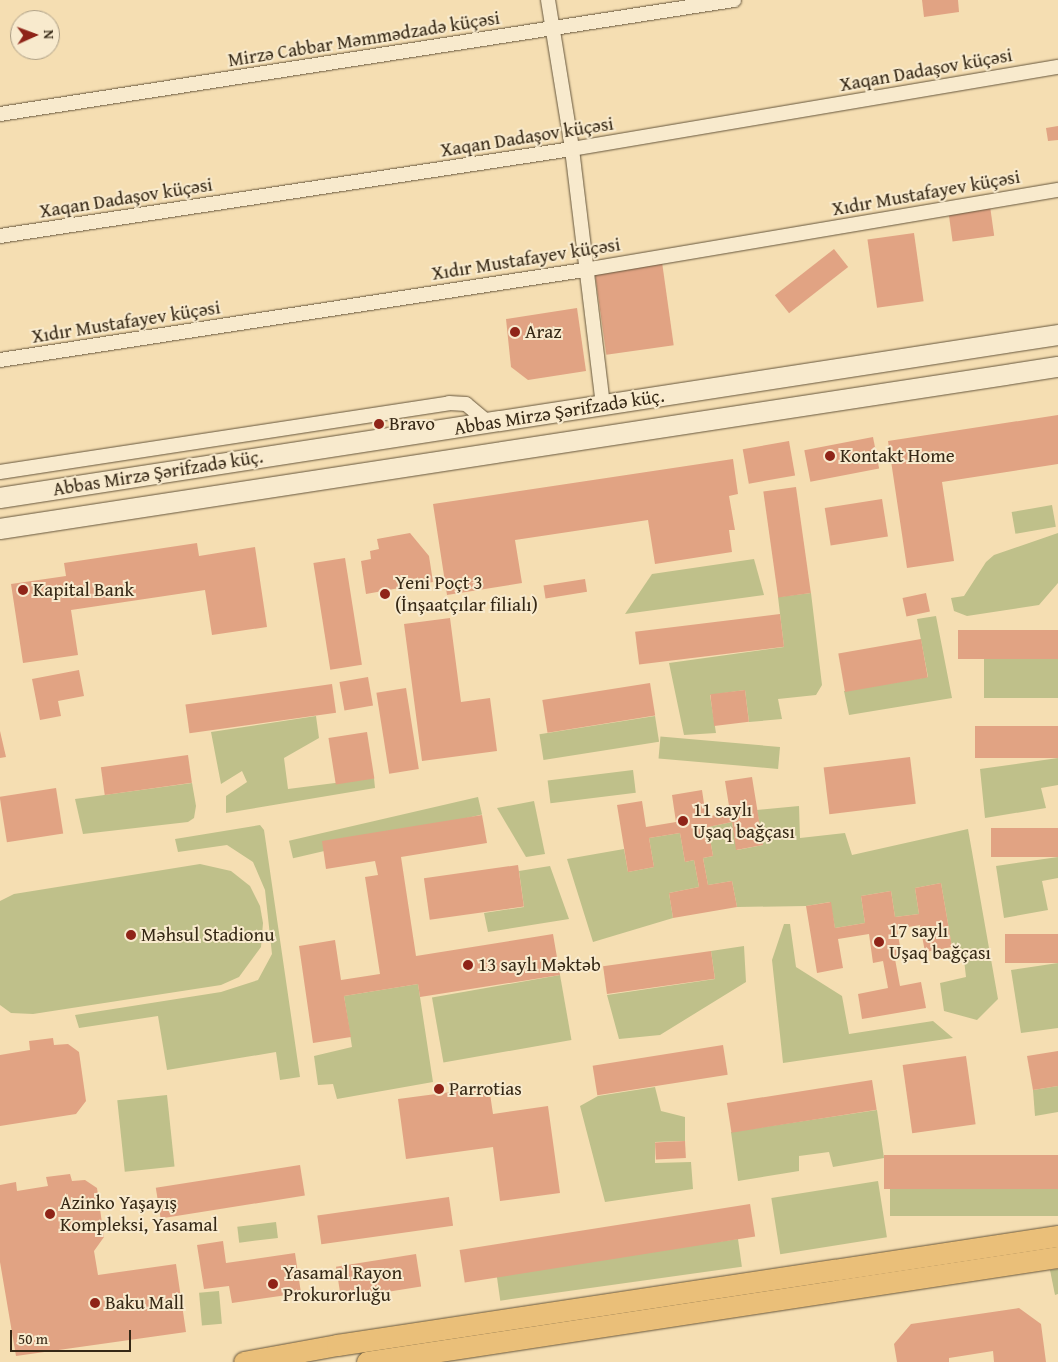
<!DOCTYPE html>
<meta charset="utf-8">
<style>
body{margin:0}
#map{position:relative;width:1058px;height:1362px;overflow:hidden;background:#f5deb2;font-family:"Gentium Book Plus",serif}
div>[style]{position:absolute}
.green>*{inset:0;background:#bfc08a;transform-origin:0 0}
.building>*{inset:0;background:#e1a383;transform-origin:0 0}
.roads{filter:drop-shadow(0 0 1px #66563c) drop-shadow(0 0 1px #66563c)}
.street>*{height:14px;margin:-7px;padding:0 7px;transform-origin:7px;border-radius:7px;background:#f8eacd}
.secondary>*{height:20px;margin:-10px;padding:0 10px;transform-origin:10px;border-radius:10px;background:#f8eacd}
.primary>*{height:21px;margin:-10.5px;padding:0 10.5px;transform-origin:10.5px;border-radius:10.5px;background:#eabf79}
.dots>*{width:14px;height:14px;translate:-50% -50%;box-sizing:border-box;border:2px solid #f8eacd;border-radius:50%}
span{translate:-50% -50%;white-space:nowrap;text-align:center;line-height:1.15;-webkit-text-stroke:4px #f8eacd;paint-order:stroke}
.street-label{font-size:19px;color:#362815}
.poi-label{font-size:19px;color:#362815}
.left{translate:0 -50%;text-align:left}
.north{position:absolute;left:10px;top:10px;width:50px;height:50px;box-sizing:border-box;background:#f8eacd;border:1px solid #aa9c83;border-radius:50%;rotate:88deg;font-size:14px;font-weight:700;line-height:20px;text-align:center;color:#362815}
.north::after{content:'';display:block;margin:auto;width:18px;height:22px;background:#8f2418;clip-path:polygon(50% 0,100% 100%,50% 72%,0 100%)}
.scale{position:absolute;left:10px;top:1330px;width:121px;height:22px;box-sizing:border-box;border:2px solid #362815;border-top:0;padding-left:6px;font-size:15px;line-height:18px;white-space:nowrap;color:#362815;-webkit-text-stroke:4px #f8eacd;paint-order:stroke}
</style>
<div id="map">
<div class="green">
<div style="left:1052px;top:505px;width:22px;height:41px;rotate:80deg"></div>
<div style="clip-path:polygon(1058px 533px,1058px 583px,1039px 605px,967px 616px,954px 611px,951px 598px,964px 596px,986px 562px,994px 555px)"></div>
<div style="clip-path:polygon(754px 559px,764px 595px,625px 614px,652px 574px)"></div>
<div style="clip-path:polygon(811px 593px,822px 685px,816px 695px,778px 699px,782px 719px,749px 722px,745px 690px,710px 695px,716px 733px,684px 735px,669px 663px,784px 647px,778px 597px)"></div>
<div style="clip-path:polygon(936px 616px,952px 698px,849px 715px,844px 691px,928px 677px,917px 619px)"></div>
<div style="left:1058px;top:659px;width:39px;height:74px;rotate:90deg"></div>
<div style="clip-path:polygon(316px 716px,319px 738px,284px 758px,288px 789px,374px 778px,375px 788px,226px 813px,226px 796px,247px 782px,242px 771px,221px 784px,211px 732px)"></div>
<div style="left:655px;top:716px;width:26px;height:117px;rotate:81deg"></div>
<div style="left:780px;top:747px;width:22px;height:120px;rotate:95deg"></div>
<div style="clip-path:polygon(1058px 758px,1058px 785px,1041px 788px,1046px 808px,985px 818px,980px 769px)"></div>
<div style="left:633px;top:770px;width:23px;height:86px;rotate:83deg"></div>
<div style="clip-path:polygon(192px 783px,196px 806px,194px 818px,188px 822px,83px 834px,75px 799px)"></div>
<div style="left:478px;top:797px;width:18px;height:194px;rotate:77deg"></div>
<div style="clip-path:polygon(534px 801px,545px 854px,526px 857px,497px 808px)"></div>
<div style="clip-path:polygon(799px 806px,800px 838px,845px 833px,852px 855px,968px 829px,998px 999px,977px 1020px,944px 1011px,940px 983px,966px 977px,963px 951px,952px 947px,941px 883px,915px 888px,919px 914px,895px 917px,891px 891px,861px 896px,865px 923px,835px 928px,830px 902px,806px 906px,737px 907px,732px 881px,708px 885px,703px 858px,713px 856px,708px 827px,732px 822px,737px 850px,763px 845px,757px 810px)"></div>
<div style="clip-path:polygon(260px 825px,264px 830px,300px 1077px,280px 1080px,276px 1052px,167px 1070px,158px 1016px,79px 1028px,75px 1015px,221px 992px,258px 980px,272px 954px,265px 890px,253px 862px,227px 845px,178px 852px,175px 839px)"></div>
<div style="clip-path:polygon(680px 833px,685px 862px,694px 860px,699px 887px,669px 893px,673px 918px,593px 942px,567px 859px,624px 849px,628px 872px,654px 867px,649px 838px)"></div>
<div style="clip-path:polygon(1058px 857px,1058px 878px,1042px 881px,1048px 910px,1004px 918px,996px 866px)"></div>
<div style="clip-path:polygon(200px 864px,231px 871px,250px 886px,260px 906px,263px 923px,261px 947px,239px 977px,221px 985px,33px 1014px,11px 1013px,0 1005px,0 901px,14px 894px)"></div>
<div style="clip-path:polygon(550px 866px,569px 919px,488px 932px,484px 913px,524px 907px,519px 871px)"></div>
<div style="clip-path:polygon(784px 924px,790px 924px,796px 967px,842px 996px,849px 1034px,933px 1021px,953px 1038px,783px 1063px,772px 960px)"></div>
<div style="clip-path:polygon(744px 946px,746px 982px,660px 1035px,619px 1039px,607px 995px,715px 979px,711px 951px)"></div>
<div style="clip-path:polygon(1058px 963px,1058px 1028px,1021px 1033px,1011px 970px)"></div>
<div style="left:560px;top:975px;width:66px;height:130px;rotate:80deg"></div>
<div style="clip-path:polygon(418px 984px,433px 1082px,337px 1099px,333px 1084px,318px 1085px,314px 1056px,352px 1047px,344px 996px)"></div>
<div style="clip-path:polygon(1058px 1086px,1058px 1112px,1035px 1116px,1033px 1090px)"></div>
<div style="clip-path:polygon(655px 1087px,661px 1111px,685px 1117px,685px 1141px,655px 1142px,655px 1163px,691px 1162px,693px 1189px,605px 1202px,580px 1106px,598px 1096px)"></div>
<div style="left:167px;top:1095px;width:72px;height:50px;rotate:84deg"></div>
<div style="clip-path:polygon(877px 1110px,884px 1158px,833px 1167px,829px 1152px,799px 1156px,799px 1171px,738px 1181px,731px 1132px)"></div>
<div style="left:878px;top:1181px;width:57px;height:108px;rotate:81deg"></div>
<div style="left:1058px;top:1189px;width:27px;height:168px;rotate:90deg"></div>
<div style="left:276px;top:1222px;width:16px;height:39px;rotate:83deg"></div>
<div style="left:738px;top:1239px;width:28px;height:244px;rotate:82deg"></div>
<div style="clip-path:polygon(1058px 1269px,1058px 1294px,1055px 1295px,1050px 1270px)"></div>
<div style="left:219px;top:1291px;width:33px;height:20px;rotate:85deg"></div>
</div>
<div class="building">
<div style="clip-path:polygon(922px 0,958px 0,959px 12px,924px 17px)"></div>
<div style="clip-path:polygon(1058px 126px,1058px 140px,1048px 141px,1046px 128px)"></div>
<div style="left:990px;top:206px;width:30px;height:42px;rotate:82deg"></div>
<div style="left:914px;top:233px;width:69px;height:47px;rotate:82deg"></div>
<div style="left:834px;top:249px;width:23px;height:75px;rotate:52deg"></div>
<div style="left:662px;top:262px;width:84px;height:68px;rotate:82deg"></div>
<div style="clip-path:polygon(577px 308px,586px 371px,528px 380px,511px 367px,506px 319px)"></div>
<div style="clip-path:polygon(1058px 415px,1058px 464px,942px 482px,954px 561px,907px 568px,888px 441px)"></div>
<div style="left:873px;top:437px;width:32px;height:70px;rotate:79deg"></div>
<div style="left:789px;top:441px;width:35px;height:47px;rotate:80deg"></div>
<div style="clip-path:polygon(733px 459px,738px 494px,729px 496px,735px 530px,729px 530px,732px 552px,655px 564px,648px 520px,515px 540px,522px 583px,447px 595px,433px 504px)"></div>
<div style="left:796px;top:487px;width:107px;height:33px;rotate:82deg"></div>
<div style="left:882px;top:499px;width:38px;height:58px;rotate:81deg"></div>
<div style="clip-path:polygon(410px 533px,429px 556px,433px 582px,366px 594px,361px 561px,371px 559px,370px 551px,379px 549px,377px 539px)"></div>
<div style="clip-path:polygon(197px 543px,199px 556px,255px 547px,267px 627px,212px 635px,205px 590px,71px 610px,78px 655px,23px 663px,11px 584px,66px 576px,64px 563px)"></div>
<div style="left:345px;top:558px;width:108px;height:32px;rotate:81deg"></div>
<div style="left:585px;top:579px;width:13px;height:42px;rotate:81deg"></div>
<div style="left:926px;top:593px;width:19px;height:24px;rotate:78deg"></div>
<div style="left:780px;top:614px;width:33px;height:146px;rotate:83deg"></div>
<div style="clip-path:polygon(450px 618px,461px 702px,490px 698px,497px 751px,422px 761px,404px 624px)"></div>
<div style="left:1058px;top:630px;width:29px;height:100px;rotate:90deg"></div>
<div style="left:921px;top:639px;width:39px;height:84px;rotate:80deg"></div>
<div style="clip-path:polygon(79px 670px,84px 696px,58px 701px,61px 716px,40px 720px,32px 679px)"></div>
<div style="left:368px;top:677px;width:29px;height:29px;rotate:80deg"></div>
<div style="left:650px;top:683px;width:33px;height:109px;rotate:81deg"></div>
<div style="left:332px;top:684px;width:29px;height:148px;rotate:82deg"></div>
<div style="left:406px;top:688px;width:82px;height:30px;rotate:81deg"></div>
<div style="left:745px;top:690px;width:32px;height:35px;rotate:83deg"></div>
<div style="left:1058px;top:726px;width:32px;height:83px;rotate:90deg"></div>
<div style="clip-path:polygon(0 731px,6px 757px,0 758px)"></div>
<div style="left:367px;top:732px;width:47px;height:39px;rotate:81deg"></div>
<div style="left:188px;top:755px;width:28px;height:88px;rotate:82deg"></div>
<div style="left:910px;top:757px;width:47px;height:87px;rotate:83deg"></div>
<div style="clip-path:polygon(752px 777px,763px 845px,736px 850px,732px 822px,708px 827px,713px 856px,703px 858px,708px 885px,732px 881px,737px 907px,673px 918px,669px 893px,699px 887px,694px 860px,685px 862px,680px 833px,649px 838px,654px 867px,628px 872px,617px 805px,642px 801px,646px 827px,676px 822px,672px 795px,702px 790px,706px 817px,730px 812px,725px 781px)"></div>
<div style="left:56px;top:788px;width:46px;height:57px;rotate:81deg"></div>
<div style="clip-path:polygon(482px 815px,487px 843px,401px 857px,416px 956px,553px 934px,560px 975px,420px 997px,418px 984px,344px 996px,351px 1037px,313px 1043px,299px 946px,335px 940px,341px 980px,380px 974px,365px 877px,378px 875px,375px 861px,326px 869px,322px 841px)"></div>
<div style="left:1058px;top:828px;width:29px;height:67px;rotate:90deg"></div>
<div style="left:518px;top:865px;width:42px;height:95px;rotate:82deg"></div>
<div style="clip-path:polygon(941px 883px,952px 947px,925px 952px,920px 925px,897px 929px,902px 958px,895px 959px,900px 986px,921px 982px,926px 1008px,862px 1019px,858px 994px,888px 988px,883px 961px,873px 963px,869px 934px,838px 939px,843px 968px,817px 973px,806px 906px,831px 902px,835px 928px,865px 923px,861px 896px,891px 891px,895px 917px,919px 914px,915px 888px)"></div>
<div style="left:1058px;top:934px;width:29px;height:53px;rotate:90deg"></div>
<div style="left:711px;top:951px;width:28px;height:109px;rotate:82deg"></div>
<div style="clip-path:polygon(53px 1038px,54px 1045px,68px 1044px,79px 1052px,86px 1101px,76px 1114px,0 1126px,0 1055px,30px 1050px,29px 1041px)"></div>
<div style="left:723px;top:1045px;width:30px;height:132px;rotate:81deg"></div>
<div style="clip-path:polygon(1058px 1051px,1058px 1086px,1033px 1090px,1027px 1056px)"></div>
<div style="left:966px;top:1056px;width:69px;height:64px;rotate:82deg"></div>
<div style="left:872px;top:1080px;width:30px;height:147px;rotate:81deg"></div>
<div style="clip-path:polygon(489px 1087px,493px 1114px,548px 1106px,560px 1193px,500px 1201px,493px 1147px,406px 1159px,398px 1099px)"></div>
<div style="left:685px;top:1141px;width:17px;height:30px;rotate:87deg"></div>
<div style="left:1058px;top:1155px;width:34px;height:174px;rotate:90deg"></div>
<div style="left:300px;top:1165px;width:31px;height:146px;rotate:81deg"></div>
<div style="clip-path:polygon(70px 1174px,72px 1181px,85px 1180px,97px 1188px,104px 1237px,94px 1251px,98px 1275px,176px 1264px,186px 1332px,16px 1356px,0 1262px,0 1185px,16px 1182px,17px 1191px,48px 1186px,46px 1177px)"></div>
<div style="left:449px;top:1197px;width:29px;height:133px;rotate:82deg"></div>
<div style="left:750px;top:1204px;width:33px;height:294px;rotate:81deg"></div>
<div style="clip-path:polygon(223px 1241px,226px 1263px,295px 1253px,301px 1293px,232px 1303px,229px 1286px,204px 1289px,197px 1245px)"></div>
<div style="left:416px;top:1254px;width:33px;height:81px;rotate:81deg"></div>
<div style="clip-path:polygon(1019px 1308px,1041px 1324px,1046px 1362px,994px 1362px,993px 1351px,949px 1358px,949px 1362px,897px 1362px,894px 1344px,911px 1324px)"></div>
</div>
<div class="roads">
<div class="street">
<div style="left:548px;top:0;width:151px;rotate:80.8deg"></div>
<div style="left:572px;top:149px;width:258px;rotate:83.1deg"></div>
<div style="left:0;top:114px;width:743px;rotate:-8.83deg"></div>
<div style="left:0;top:236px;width:579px;rotate:-8.65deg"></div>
<div style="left:572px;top:149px;width:493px;rotate:-9.6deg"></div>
<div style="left:0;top:360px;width:591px;rotate:-8.76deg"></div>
<div style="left:584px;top:270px;width:481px;rotate:-9.6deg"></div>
<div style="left:0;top:472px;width:454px;rotate:-8.7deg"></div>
<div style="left:449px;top:403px;width:17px;rotate:3deg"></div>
<div style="left:466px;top:404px;width:30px;rotate:40deg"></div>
</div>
<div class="secondary">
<div style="left:0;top:498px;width:1070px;rotate:-8.76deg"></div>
<div style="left:0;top:529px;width:1070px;rotate:-8.71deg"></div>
</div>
<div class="primary">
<div style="left:244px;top:1362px;width:95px;rotate:-10.4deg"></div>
<div style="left:337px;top:1345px;width:729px;rotate:-8.6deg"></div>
<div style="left:367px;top:1362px;width:699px;rotate:-8.64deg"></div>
</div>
</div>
<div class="dots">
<div style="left:515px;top:332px;background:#8f2418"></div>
<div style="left:379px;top:424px;background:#8f2418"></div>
<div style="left:830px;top:456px;background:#8f2418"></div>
<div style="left:23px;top:590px;background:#8f2418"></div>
<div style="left:385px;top:594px;background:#8f2418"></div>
<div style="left:683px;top:821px;background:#8f2418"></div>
<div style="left:131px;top:935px;background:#8f2418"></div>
<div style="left:879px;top:942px;background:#8f2418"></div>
<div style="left:468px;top:965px;background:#8f2418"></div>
<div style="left:439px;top:1089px;background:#8f2418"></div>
<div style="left:50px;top:1214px;background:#8f2418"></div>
<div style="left:273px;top:1284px;background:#8f2418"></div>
<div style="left:95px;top:1303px;background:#8f2418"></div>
</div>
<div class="street-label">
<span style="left:364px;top:39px;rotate:-9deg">Mirzə Cabbar Məmmədzadə küçəsi</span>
<span style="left:926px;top:70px;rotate:-10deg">Xaqan Dadaşov küçəsi</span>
<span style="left:527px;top:137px;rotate:-9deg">Xaqan Dadaşov küçəsi</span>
<span style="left:926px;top:193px;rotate:-10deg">Xıdır Mustafayev küçəsi</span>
<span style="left:126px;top:198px;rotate:-9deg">Xaqan Dadaşov küçəsi</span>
<span style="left:526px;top:259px;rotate:-9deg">Xıdır Mustafayev küçəsi</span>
<span style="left:126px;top:322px;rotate:-9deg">Xıdır Mustafayev küçəsi</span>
<span style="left:559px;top:412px;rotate:-9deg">Abbas Mirzə Şərifzadə küç.</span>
<span style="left:158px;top:473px;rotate:-9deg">Abbas Mirzə Şərifzadə küç.</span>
</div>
<div class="poi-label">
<span class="left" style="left:525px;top:332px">Araz</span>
<span class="left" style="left:389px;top:424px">Bravo</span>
<span class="left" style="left:840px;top:456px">Kontakt Home</span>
<span class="left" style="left:395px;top:594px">Yeni Poçt 3<br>(İnşaatçılar filialı)</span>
<span class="left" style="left:33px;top:590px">Kapital Bank</span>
<span class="left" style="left:693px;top:821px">11 saylı<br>Uşaq bağçası</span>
<span class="left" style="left:889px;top:942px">17 saylı<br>Uşaq bağçası</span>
<span class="left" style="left:141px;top:935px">Məhsul Stadionu</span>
<span class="left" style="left:478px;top:965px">13 saylı Məktəb</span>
<span class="left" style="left:449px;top:1089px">Parrotias</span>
<span class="left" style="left:60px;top:1214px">Azinko Yaşayış<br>Kompleksi, Yasamal</span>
<span class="left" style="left:283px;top:1284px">Yasamal Rayon<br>Prokurorluğu</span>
<span class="left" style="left:105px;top:1303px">Baku Mall</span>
</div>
<div class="north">N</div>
<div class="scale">50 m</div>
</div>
